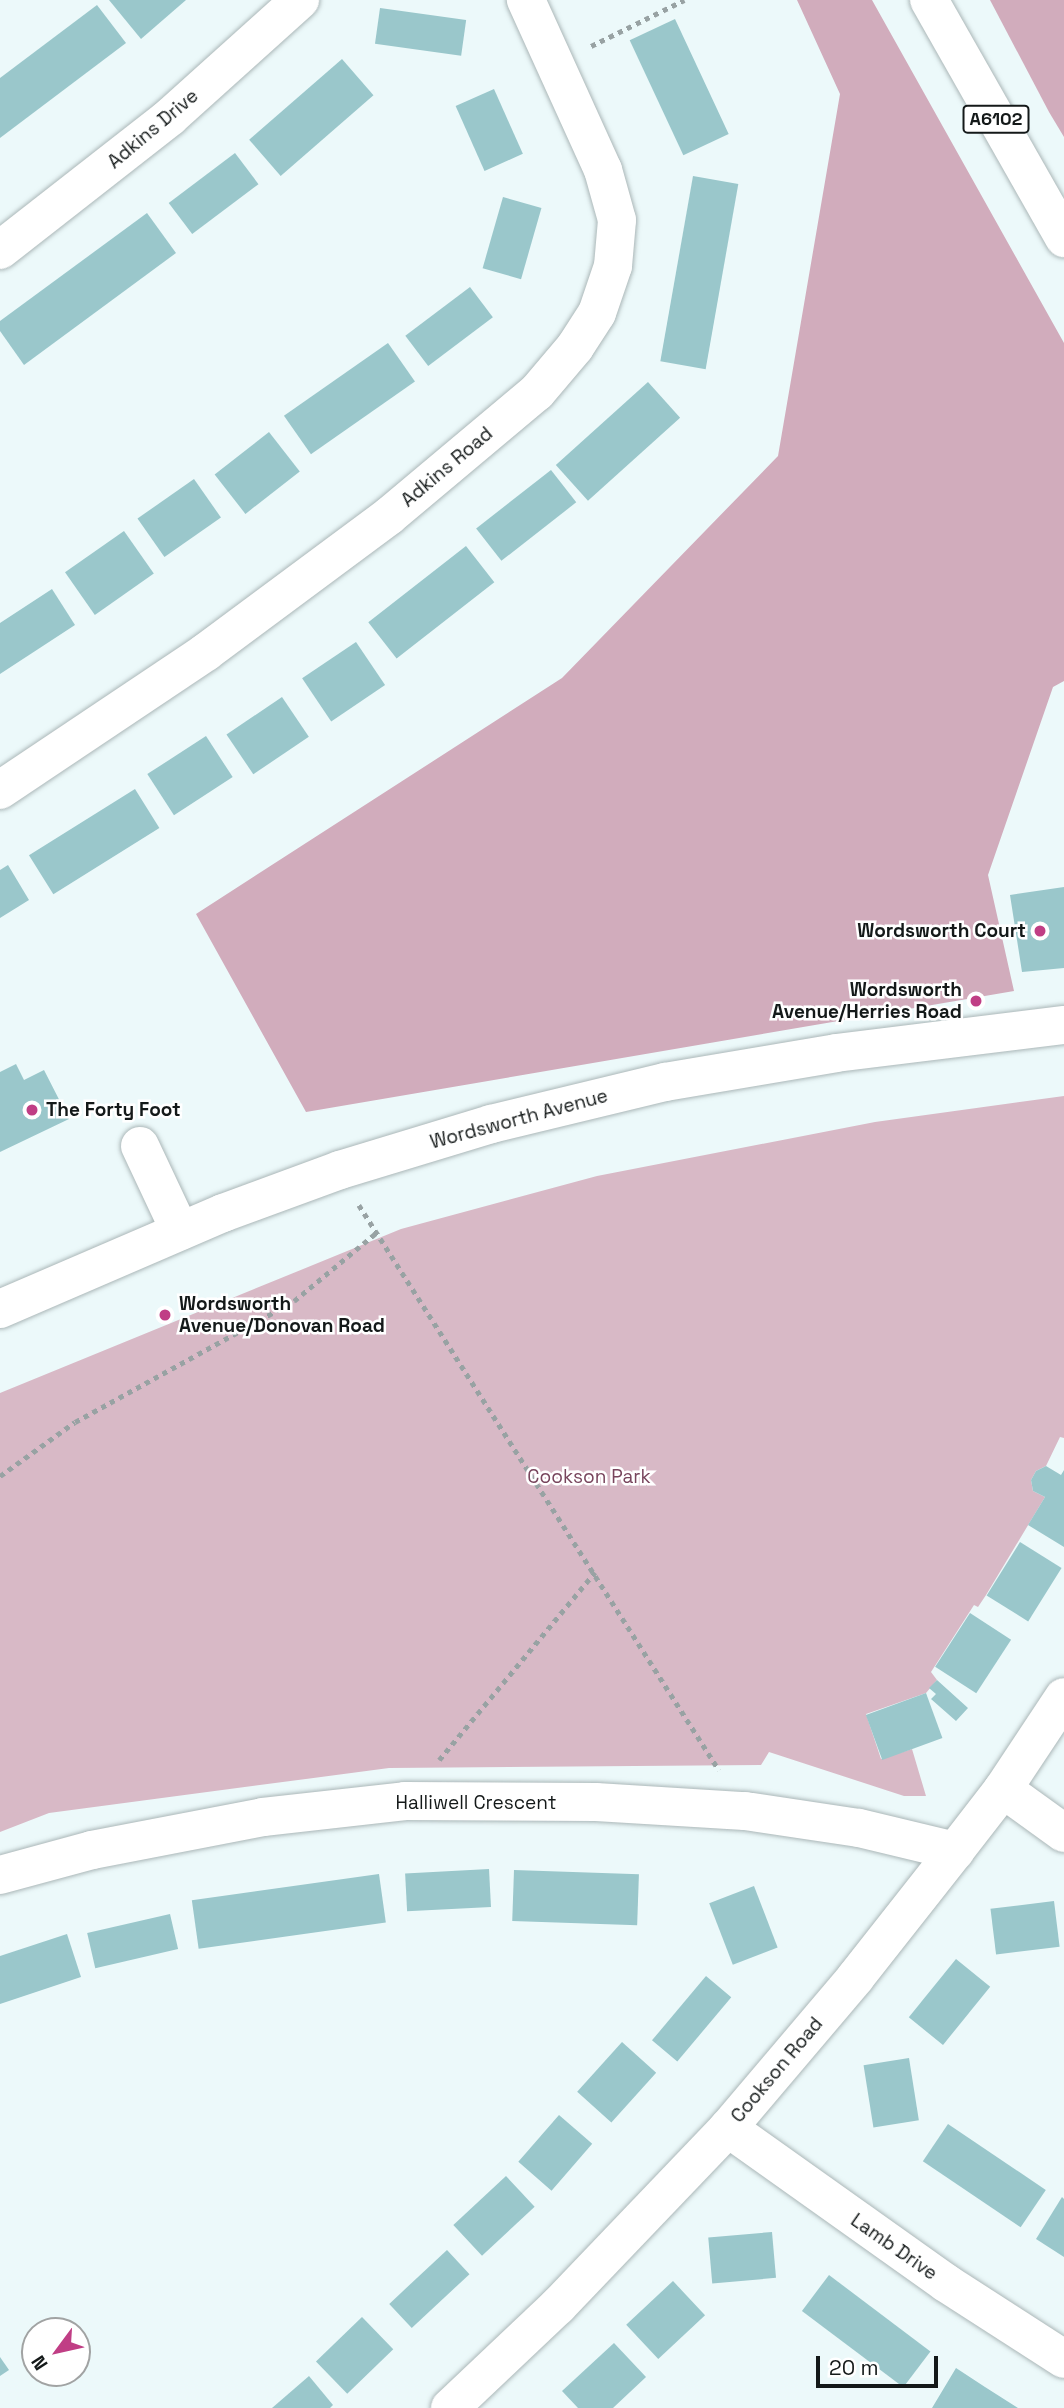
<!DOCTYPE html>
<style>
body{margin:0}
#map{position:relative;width:1064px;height:2408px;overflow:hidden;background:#ecf9fa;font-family:"Space Grotesk",sans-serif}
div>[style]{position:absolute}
.green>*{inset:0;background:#d8b9c6}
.forest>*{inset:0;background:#d1acbc}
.building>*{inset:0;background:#9ac7cb;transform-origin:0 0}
.path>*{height:4.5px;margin-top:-2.25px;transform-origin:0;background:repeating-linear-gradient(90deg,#98a2a3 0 5px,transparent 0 10px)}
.roads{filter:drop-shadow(0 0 2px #abb7b8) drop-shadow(0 0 2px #abb7b8)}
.minor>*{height:38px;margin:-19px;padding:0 19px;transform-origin:19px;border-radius:19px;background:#fff}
.major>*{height:38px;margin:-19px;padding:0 19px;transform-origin:19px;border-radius:19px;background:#fff}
.dots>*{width:19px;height:19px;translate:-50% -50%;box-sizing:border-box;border:4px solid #fff;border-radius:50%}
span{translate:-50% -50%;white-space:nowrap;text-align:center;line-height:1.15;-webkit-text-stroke:5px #fff;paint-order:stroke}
.shield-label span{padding:2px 5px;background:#fff;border:2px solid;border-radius:5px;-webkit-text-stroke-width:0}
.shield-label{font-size:18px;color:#141919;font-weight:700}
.street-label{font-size:19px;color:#141919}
.poi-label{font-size:19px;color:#141919;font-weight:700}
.right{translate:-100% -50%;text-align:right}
.left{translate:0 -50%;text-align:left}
.park-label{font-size:19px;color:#78455d}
.north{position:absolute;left:21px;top:2317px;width:70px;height:70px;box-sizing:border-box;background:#fff;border:2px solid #a1a3a3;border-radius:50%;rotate:237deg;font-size:19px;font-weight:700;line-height:28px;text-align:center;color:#141919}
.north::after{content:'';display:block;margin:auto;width:24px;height:32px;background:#c03e85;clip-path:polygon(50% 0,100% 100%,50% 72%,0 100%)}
.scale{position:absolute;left:816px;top:2356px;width:122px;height:32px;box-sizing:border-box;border:4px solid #141919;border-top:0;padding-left:9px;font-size:21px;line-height:24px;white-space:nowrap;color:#141919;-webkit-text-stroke:5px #fff;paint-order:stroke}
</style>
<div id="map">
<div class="green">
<div style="clip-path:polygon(1064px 1096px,1064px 1438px,1060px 1437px,1046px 1466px,1036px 1471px,1031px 1480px,1033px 1491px,1045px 1497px,986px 1595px,978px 1607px,974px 1605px,931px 1672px,937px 1680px,926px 1693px,866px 1714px,881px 1759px,912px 1749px,926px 1796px,904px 1796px,769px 1752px,761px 1765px,389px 1768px,49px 1813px,0 1832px,0 1393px,401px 1229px,597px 1176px,875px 1122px)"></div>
</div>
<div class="forest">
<div style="clip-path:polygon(797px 0,872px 0,1064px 343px,1064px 681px,1053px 687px,988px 875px,1014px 991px,306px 1112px,196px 914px,562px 678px,778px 456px,840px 94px)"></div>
<div style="clip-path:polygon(990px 0,1064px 0,1064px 137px,1049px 112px)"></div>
</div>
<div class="building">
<div style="clip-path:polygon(109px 0,186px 0,141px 39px)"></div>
<div style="clip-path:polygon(97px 5px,126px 43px,0 138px,0 78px)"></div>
<div style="left:380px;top:8px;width:87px;height:36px;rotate:8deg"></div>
<div style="left:675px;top:19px;width:127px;height:50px;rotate:65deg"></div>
<div style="left:342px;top:59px;width:48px;height:123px;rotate:49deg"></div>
<div style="left:494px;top:89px;width:71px;height:42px;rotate:66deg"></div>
<div style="left:235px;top:153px;width:39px;height:83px;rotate:53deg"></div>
<div style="left:693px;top:176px;width:46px;height:188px;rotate:10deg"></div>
<div style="left:503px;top:197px;width:40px;height:74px;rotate:16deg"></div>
<div style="clip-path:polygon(147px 213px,176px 253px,24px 365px,0 331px,0 321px)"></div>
<div style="left:470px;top:287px;width:38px;height:81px;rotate:53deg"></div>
<div style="left:388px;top:343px;width:47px;height:127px;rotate:55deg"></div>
<div style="left:648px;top:382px;width:48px;height:124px;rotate:48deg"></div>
<div style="left:269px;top:432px;width:50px;height:69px;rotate:52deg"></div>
<div style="left:551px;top:470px;width:41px;height:95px;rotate:52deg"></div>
<div style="left:194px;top:479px;width:47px;height:69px;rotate:55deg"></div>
<div style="left:124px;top:531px;width:52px;height:72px;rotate:55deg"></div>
<div style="left:466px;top:546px;width:46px;height:124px;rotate:52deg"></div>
<div style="clip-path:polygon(52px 589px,75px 625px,0 674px,0 623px)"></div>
<div style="left:356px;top:642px;width:52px;height:65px;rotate:56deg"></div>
<div style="left:282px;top:697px;width:48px;height:67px;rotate:56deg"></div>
<div style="left:206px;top:736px;width:49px;height:70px;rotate:57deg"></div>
<div style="left:135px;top:789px;width:46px;height:125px;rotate:58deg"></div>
<div style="clip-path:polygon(8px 865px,29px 900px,0 918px,0 870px)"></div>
<div style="clip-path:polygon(1064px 887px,1064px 968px,1022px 972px,1010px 895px)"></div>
<div style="clip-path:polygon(16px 1064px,24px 1080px,44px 1070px,69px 1119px,0 1152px,0 1072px)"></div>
<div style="clip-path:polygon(1046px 1466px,1061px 1475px,1064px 1470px,1064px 1547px,1028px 1525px,1045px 1497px,1033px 1491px,1031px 1480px,1036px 1471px)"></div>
<div style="left:1020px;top:1542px;width:49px;height:63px;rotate:32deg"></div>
<div style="left:970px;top:1613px;width:49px;height:64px;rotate:33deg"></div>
<div style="clip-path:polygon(937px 1680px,968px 1708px,956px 1721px,931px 1699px,936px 1694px,929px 1688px)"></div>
<div style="left:926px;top:1693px;width:48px;height:64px;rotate:70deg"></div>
<div style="left:489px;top:1869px;width:38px;height:84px;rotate:87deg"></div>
<div style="left:514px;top:1870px;width:125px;height:51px;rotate:2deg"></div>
<div style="left:379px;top:1874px;width:49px;height:189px;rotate:82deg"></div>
<div style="left:754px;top:1886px;width:66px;height:48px;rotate:69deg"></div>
<div style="left:1054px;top:1901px;width:46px;height:64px;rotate:83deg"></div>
<div style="left:170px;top:1914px;width:36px;height:85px;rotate:77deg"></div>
<div style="clip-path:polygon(67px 1934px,81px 1977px,0 2004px,0 1956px)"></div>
<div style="left:956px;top:1959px;width:44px;height:75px;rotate:39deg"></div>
<div style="left:706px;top:1976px;width:33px;height:84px;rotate:40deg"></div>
<div style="left:622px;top:2042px;width:46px;height:67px;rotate:42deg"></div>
<div style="left:909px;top:2058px;width:63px;height:46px;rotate:81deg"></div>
<div style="left:559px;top:2115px;width:44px;height:62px;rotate:41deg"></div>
<div style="left:948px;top:2124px;width:118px;height:45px;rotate:34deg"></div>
<div style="left:506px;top:2176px;width:42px;height:72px;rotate:47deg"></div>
<div style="clip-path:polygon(1062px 2197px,1064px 2199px,1064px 2257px,1036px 2239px)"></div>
<div style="left:772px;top:2232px;width:46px;height:64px;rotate:85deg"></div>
<div style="left:447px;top:2250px;width:33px;height:79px;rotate:47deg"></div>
<div style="left:829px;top:2275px;width:127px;height:45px;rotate:37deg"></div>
<div style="left:673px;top:2281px;width:47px;height:64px;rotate:47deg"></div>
<div style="left:362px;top:2317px;width:45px;height:64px;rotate:46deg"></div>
<div style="clip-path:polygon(614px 2343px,646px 2377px,613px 2408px,578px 2408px,562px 2391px)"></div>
<div style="clip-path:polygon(0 2357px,9px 2370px,0 2376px)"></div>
<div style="clip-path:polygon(956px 2368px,985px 2387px,1018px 2408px,932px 2408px)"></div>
<div style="clip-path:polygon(309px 2376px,333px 2405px,330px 2408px,272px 2408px)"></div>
</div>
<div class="path">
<div style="left:591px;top:46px;width:104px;rotate:-26.3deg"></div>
<div style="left:359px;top:1205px;width:670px;rotate:57.5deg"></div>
<div style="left:0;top:1476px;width:92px;rotate:-35.8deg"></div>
<div style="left:75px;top:1422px;width:250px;rotate:-28.9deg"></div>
<div style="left:294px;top:1301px;width:107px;rotate:-39.7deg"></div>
<div style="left:439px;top:1760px;width:244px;rotate:-50.3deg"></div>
</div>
<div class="roads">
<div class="minor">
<div style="left:0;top:250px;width:216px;rotate:-38deg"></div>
<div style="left:170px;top:117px;width:175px;rotate:-42deg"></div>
<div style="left:0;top:790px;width:248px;rotate:-33.8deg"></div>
<div style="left:206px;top:652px;width:228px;rotate:-36.6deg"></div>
<div style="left:389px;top:516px;width:193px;rotate:-40deg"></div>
<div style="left:537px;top:392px;width:59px;rotate:-49.8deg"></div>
<div style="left:575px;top:347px;width:40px;rotate:-57.1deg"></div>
<div style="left:597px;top:313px;width:50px;rotate:-71.2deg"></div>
<div style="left:613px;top:266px;width:46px;rotate:-85deg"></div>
<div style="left:617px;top:220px;width:52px;rotate:-105.6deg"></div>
<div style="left:603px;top:170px;width:187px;rotate:-114.4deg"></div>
<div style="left:140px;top:1146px;width:94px;rotate:64.8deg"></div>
<div style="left:0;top:1309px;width:243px;rotate:-23.3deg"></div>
<div style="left:223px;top:1213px;width:125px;rotate:-20.2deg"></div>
<div style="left:340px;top:1170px;width:158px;rotate:-16.9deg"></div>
<div style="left:491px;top:1124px;width:179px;rotate:-13.6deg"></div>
<div style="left:665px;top:1082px;width:173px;rotate:-9.6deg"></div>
<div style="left:836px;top:1053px;width:230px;rotate:-7deg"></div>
<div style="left:1003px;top:1789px;width:75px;rotate:35.8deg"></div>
<div style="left:0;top:1875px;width:95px;rotate:-15.2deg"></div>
<div style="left:92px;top:1850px;width:174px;rotate:-10.9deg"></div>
<div style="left:263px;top:1817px;width:143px;rotate:-6.4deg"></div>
<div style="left:405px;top:1801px;width:191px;rotate:0.3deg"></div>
<div style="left:596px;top:1802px;width:149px;rotate:3.5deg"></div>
<div style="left:745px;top:1811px;width:115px;rotate:8.5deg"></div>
<div style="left:859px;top:1828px;width:99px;rotate:13.5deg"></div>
<div style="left:728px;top:2128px;width:267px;rotate:35.4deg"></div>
<div style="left:946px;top:2283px;width:140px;rotate:32.8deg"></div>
<div style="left:450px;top:2408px;width:149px;rotate:-43.4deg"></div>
<div style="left:558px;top:2306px;width:246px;rotate:-46.3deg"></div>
<div style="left:728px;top:2128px;width:197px;rotate:-49.7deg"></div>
<div style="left:855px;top:1978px;width:162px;rotate:-51.8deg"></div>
<div style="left:955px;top:1851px;width:78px;rotate:-52.3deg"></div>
<div style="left:1003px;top:1789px;width:110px;rotate:-56.5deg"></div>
</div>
<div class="major">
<div style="left:929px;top:0;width:274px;rotate:60.4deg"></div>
</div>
</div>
<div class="dots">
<div style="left:1040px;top:931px;background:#c03e85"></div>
<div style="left:976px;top:1001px;background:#c03e85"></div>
<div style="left:32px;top:1110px;background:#c03e85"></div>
<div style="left:165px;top:1315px;background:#c03e85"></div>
</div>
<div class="shield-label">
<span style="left:996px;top:119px">A6102</span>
</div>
<div class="street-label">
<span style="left:153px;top:129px;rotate:-40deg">Adkins Drive</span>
<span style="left:447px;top:467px;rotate:-40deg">Adkins Road</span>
<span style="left:519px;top:1119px;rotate:-15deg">Wordsworth Avenue</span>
<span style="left:476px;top:1803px">Halliwell Crescent</span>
<span style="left:777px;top:2070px;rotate:-50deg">Cookson Road</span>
<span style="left:894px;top:2247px;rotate:35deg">Lamb Drive</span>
</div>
<div class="poi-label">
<span class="right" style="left:1026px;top:931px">Wordsworth Court</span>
<span class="right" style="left:962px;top:1001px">Wordsworth<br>Avenue/Herries Road</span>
<span class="left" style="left:46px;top:1110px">The Forty Foot</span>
<span class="left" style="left:179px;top:1315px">Wordsworth<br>Avenue/Donovan Road</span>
</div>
<div class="park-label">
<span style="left:589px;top:1477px">Cookson Park</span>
</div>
<div class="north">N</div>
<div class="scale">20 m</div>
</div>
